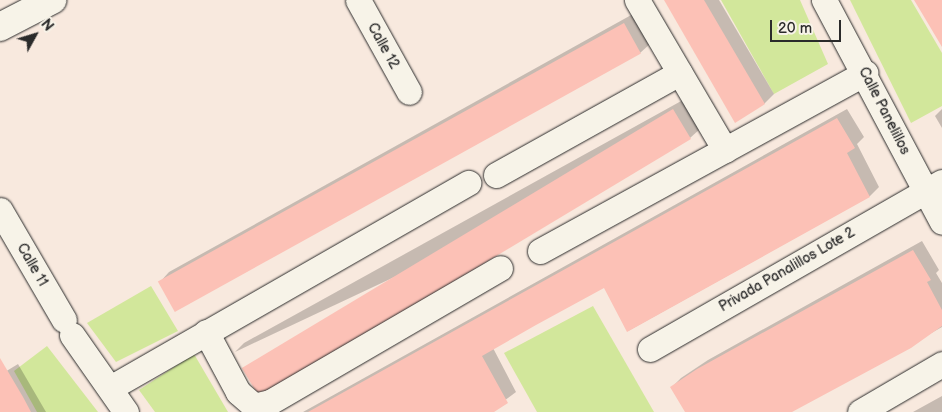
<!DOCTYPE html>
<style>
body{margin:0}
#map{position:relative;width:942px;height:412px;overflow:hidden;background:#f8e9de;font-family:"Balsamiq Sans",sans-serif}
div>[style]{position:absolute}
.green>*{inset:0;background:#d2e79b}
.shadow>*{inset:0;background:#0003}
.building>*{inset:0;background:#fcc1b6;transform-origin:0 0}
.roads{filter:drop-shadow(0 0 1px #2b2b2b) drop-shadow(0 0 1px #2b2b2b)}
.street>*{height:25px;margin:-12.5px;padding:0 12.5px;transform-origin:12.5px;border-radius:12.5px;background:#f7f3e8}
.secondary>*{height:28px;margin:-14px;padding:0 14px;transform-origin:14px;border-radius:14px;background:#f7f3e8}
span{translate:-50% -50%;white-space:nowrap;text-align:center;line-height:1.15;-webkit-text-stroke:5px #f7f3e8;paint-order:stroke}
.street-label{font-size:14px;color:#2b2b2b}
.north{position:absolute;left:10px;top:10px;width:50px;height:50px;-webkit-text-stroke:4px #f7f3e8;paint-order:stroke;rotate:51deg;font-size:14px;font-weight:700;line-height:20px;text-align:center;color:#2b2b2b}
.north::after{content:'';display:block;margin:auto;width:18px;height:22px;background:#2b2b2b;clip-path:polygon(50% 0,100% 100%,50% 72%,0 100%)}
.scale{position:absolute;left:770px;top:20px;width:71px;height:22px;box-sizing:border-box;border:2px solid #2b2b2b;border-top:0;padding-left:6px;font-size:15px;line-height:18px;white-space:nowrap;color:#2b2b2b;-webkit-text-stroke:4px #f7f3e8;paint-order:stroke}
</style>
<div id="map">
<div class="green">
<div style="clip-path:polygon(721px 0,800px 0,828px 64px,774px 94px)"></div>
<div style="clip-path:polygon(850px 0,911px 0,942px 53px,942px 106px,911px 123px)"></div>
<div style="clip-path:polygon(151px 286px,178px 331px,116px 362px,87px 323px)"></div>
<div style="clip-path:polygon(593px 306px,654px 412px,537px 412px,504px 353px)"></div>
<div style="clip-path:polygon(47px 346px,98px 412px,37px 412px,14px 371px)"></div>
<div style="clip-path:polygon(194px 354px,228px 412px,155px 412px,139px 390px)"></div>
</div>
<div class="shadow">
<div style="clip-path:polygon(669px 0,719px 0,774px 94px,764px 104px)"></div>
<div style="clip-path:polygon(633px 14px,650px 44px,640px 53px,160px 282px,169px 272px)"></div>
<div style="clip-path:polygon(683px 100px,700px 129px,690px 138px,235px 352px,244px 343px)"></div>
<div style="clip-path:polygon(847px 109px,864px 137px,857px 144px,879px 187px,870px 196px,628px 331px,604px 286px,493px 348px,516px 392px,489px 412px,303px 412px)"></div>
<div style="clip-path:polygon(942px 109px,942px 128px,935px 116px)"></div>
<div style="clip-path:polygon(922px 241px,939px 270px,936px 273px,942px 283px,942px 327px,790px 412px,686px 412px,672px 387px,681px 378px,708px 360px)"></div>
<div style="clip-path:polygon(18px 364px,46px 412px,0 412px,0 375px)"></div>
<div style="clip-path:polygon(942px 396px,942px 412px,913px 412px)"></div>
</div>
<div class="building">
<div style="clip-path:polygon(664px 0,704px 0,765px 104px,735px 123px)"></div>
<div style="clip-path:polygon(914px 0,942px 0,942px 47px,923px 15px)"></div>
<div style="left:624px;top:23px;width:35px;height:533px;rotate:61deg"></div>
<div style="left:673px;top:109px;width:35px;height:503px;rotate:59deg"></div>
<div style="clip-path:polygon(837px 118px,855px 148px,847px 153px,870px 197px,627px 332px,604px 288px,536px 325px,482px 356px,508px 403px,494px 412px,308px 412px)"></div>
<div style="clip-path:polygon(913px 250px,931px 280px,927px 282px,942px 310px,942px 326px,911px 348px,792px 412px,685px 412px,670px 387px,697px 369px)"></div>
<div style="clip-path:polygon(0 358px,23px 397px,31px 412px,0 412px)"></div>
</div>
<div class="roads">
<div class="street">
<div style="left:358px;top:0;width:105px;rotate:61deg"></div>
<div style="left:637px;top:0;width:174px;rotate:59.6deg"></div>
<div style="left:824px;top:0;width:251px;rotate:62deg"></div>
<div style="left:496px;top:175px;width:210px;rotate:-29.1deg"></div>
<div style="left:0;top:210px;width:127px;rotate:59.8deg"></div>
<div style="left:540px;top:251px;width:371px;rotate:-28.7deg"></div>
<div style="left:206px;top:332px;width:68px;rotate:61.9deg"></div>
<div style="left:238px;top:392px;width:21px;rotate:41deg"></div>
<div style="left:254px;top:406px;width:16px;rotate:-14deg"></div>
<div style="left:270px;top:402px;width:266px;rotate:-30.2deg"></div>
<div style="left:72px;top:335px;width:94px;rotate:55deg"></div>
<div style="left:650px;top:349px;width:336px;rotate:-29.8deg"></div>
<div style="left:110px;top:388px;width:413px;rotate:-29.8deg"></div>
<div style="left:860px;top:412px;width:95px;rotate:-30.3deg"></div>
</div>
<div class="secondary">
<div style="left:0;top:27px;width:59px;rotate:-27.4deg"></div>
</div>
</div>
<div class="street-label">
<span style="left:383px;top:46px;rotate:61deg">Calle 12</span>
<span style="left:884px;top:111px;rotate:63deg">Calle Panelillos</span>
<span style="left:32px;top:265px;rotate:60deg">Calle 11</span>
<span style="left:787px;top:270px;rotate:-30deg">Privada Panalillos Lote 2</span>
</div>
<div class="north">N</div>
<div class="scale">20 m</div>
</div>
